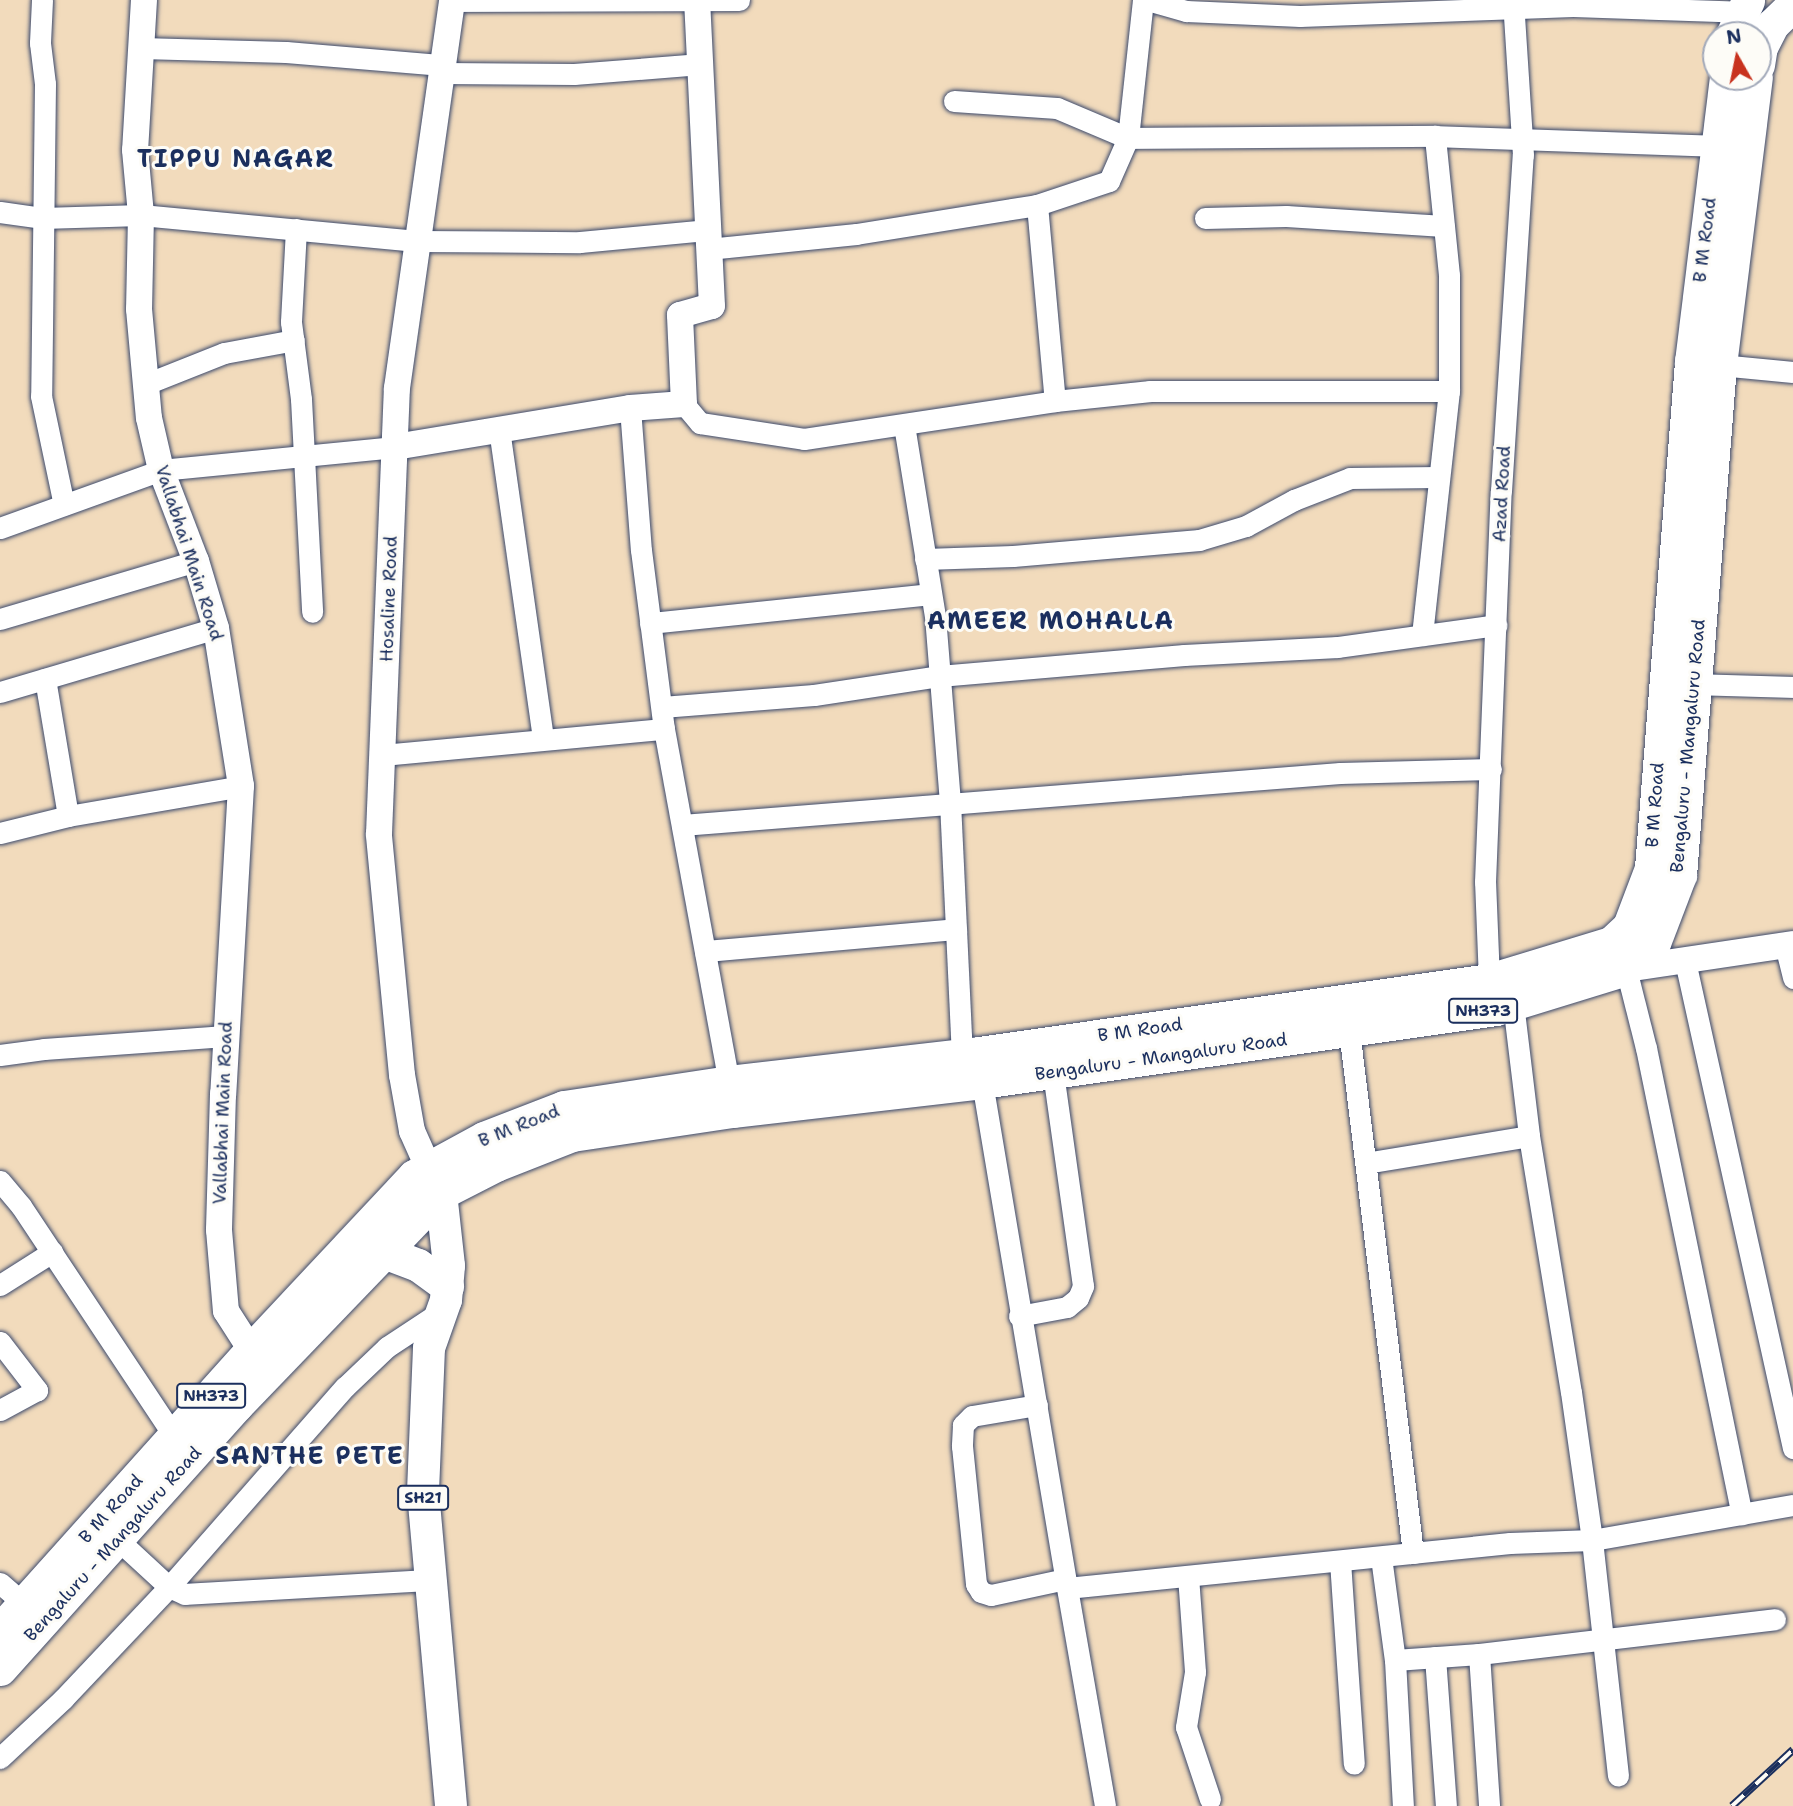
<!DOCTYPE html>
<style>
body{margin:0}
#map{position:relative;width:1793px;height:1806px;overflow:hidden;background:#f2dbbc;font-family:"Shantell Sans",sans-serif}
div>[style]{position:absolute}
.roads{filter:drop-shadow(0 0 2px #3b496c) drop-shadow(0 0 2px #3b496c)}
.minor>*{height:21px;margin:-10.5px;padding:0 10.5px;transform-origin:10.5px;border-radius:10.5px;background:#fff}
.tertiary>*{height:26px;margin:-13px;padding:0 13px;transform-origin:13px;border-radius:13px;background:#fff}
.primary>*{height:32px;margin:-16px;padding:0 16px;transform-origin:16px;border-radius:16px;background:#fff}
.trunk>*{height:33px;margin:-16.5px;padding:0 16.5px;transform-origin:16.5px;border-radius:16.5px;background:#fff}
.rail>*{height:8px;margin-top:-4px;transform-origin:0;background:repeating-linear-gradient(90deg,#fdfcf7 0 16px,#1b2f5e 0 32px);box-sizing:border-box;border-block:2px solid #1b2f5e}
span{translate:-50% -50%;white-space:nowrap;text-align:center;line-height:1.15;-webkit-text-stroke:6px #fdfcf7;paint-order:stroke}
.shield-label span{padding:2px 5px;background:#fdfcf7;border:2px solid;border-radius:5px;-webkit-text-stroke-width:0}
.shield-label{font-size:16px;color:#1b2f5e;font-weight:700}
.street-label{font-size:18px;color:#1b2f5e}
.district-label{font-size:24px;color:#1b2f5e;font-weight:700;letter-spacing:2px}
.north{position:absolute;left:1702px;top:21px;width:70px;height:70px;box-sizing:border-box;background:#fdfcf7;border:2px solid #a3aaba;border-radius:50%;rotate:351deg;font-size:19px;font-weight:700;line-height:28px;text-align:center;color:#1b2f5e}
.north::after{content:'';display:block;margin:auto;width:24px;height:32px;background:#c8321e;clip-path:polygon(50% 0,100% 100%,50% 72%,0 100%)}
</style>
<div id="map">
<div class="roads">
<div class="minor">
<div style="left:42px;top:0;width:43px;rotate:92.7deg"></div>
<div style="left:40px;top:43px;width:41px;rotate:83deg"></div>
<div style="left:45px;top:84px;width:312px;rotate:90.7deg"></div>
<div style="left:41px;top:396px;width:111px;rotate:78.1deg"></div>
<div style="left:1147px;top:0;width:41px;rotate:15.8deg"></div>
<div style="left:1186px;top:11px;width:114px;rotate:2.5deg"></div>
<div style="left:1300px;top:16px;width:273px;rotate:-2.1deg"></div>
<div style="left:1573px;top:6px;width:168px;rotate:2deg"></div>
<div style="left:1741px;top:12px;width:10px;rotate:-84deg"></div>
<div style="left:452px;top:1px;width:287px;rotate:-0.2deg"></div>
<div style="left:141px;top:48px;width:145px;rotate:1.6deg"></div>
<div style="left:286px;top:52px;width:157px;rotate:4.8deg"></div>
<div style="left:441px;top:73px;width:133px;rotate:0.4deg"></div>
<div style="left:574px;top:74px;width:127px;rotate:-4.5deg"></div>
<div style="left:954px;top:101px;width:103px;rotate:3.9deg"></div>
<div style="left:1057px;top:108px;width:77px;rotate:22.9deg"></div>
<div style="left:1128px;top:138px;width:307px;rotate:-0.4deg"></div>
<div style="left:1037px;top:205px;width:197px;rotate:84.8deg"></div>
<div style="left:0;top:212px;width:42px;rotate:8.1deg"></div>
<div style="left:42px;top:218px;width:99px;rotate:-1.7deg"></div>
<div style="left:141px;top:215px;width:277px;rotate:5.4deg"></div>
<div style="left:417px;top:241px;width:163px;rotate:0.4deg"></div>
<div style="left:580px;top:242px;width:129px;rotate:-5.4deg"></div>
<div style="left:1205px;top:218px;width:81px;rotate:-1.4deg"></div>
<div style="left:1286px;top:216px;width:158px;rotate:3.6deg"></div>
<div style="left:296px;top:229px;width:93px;rotate:93.1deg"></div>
<div style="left:291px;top:322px;width:78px;rotate:82.6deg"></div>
<div style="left:301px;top:399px;width:213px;rotate:87deg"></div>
<div style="left:708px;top:249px;width:149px;rotate:-5.8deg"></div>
<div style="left:856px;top:234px;width:183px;rotate:-9.1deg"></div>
<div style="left:1037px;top:205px;width:76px;rotate:-18.4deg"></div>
<div style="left:1109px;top:181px;width:47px;rotate:-66.2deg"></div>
<div style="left:1128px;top:138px;width:139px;rotate:-83.8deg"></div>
<div style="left:1720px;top:365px;width:73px;rotate:5.5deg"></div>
<div style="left:146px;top:384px;width:84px;rotate:-21.7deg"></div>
<div style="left:224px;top:353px;width:71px;rotate:-10.5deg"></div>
<div style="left:684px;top:404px;width:25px;rotate:50deg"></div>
<div style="left:700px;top:423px;width:105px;rotate:8.7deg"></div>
<div style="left:804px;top:439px;width:254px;rotate:-8.6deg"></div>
<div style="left:1055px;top:401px;width:96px;rotate:-6deg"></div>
<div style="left:1150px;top:391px;width:299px"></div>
<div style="left:1449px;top:391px;width:116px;rotate:-90deg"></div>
<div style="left:1449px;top:275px;width:140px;rotate:-95.8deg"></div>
<div style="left:1435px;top:136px;width:282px;rotate:2deg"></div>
<div style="left:630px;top:408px;width:142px;rotate:85.6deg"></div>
<div style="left:641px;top:550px;width:180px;rotate:82.7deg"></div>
<div style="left:664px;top:729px;width:359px;rotate:79.6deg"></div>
<div style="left:904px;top:425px;width:193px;rotate:80.8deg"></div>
<div style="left:935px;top:616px;width:187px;rotate:85.4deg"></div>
<div style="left:950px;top:802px;width:253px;rotate:87.3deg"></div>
<div style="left:499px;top:429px;width:313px;rotate:81.9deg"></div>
<div style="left:0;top:528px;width:171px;rotate:-19.8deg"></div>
<div style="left:161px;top:470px;width:235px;rotate:-5.6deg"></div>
<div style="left:925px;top:559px;width:88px;rotate:-2deg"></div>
<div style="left:1013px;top:556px;width:187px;rotate:-4.9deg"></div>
<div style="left:1199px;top:540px;width:49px;rotate:-16.6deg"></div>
<div style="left:1246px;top:526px;width:55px;rotate:-28.4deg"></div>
<div style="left:1294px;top:500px;width:60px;rotate:-21.4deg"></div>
<div style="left:1350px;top:478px;width:89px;rotate:-0.6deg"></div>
<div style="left:0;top:619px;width:204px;rotate:-16.5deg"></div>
<div style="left:650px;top:623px;width:282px;rotate:-5.9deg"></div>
<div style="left:1422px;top:635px;width:245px;rotate:-83.7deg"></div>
<div style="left:1693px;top:684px;width:100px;rotate:1.7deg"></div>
<div style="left:0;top:692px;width:225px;rotate:-16.5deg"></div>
<div style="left:662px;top:707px;width:152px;rotate:-4.5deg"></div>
<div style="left:814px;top:695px;width:126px;rotate:-8.6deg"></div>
<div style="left:939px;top:676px;width:246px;rotate:-4.9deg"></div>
<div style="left:1184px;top:655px;width:154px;rotate:-3deg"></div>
<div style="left:1338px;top:647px;width:160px;rotate:-7.9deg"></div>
<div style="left:382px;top:755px;width:283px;rotate:-5.3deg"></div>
<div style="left:68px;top:816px;width:176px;rotate:-9.8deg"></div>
<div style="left:682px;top:825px;width:660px;rotate:-4.52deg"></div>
<div style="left:1340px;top:773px;width:151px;rotate:-1.5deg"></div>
<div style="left:0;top:833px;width:70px;rotate:-14deg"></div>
<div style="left:68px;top:816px;width:139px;rotate:-99.5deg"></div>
<div style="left:1785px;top:945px;width:34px;rotate:76deg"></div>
<div style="left:705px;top:951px;width:252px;rotate:-5deg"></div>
<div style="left:1685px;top:961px;width:499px;rotate:77.5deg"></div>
<div style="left:1626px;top:969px;width:81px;rotate:75.8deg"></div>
<div style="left:1646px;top:1048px;width:476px;rotate:78.4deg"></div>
<div style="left:1489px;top:980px;width:98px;rotate:-92.3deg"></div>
<div style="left:1485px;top:882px;width:391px;rotate:-87.7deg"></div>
<div style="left:1501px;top:491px;width:337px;rotate:-86.3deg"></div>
<div style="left:1523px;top:155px;width:155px;rotate:-93.7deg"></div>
<div style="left:1513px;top:1003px;width:134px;rotate:83.1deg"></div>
<div style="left:1529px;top:1136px;width:259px;rotate:80.7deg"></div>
<div style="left:1571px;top:1392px;width:149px;rotate:81.9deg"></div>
<div style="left:1592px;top:1540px;width:237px;rotate:83.7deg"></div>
<div style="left:1349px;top:1030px;width:527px;rotate:83.02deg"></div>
<div style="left:0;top:1055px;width:44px;rotate:-7.8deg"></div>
<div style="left:44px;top:1049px;width:182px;rotate:-4.1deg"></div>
<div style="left:982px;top:1082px;width:513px;rotate:80.46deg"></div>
<div style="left:1067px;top:1588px;width:445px;rotate:-5.8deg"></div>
<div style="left:1510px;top:1543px;width:82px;rotate:-2.1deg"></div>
<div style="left:1592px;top:1540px;width:204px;rotate:-9.9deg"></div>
<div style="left:1366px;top:1163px;width:165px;rotate:-9.4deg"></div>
<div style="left:0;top:1181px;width:33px;rotate:50deg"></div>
<div style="left:21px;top:1206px;width:278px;rotate:56.4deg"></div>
<div style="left:0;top:1285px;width:62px;rotate:-32.4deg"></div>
<div style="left:1019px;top:1316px;width:49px;rotate:-10.6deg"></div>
<div style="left:1067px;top:1307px;width:14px;rotate:-39deg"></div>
<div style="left:1078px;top:1298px;width:13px;rotate:-67deg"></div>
<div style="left:1083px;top:1286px;width:216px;rotate:-98deg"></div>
<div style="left:0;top:1342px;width:61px;rotate:52.4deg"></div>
<div style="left:37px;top:1390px;width:42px;rotate:151.6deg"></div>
<div style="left:1037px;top:1405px;width:66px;rotate:170.4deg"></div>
<div style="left:972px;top:1416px;width:13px;rotate:135deg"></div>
<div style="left:963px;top:1425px;width:21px;rotate:93deg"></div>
<div style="left:962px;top:1446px;width:139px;rotate:84.2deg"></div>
<div style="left:976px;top:1584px;width:9px;rotate:58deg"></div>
<div style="left:981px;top:1592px;width:10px;rotate:17deg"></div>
<div style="left:991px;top:1595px;width:76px;rotate:-12.2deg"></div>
<div style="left:117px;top:1539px;width:71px;rotate:42.7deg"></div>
<div style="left:169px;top:1587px;width:17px;rotate:24deg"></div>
<div style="left:185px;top:1594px;width:246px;rotate:-3.3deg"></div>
<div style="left:1381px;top:1557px;width:104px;rotate:82.3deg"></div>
<div style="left:1395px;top:1660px;width:146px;rotate:86.9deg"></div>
<div style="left:1340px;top:1561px;width:203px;rotate:86.1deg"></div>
<div style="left:1188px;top:1576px;width:96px;rotate:85.8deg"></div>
<div style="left:1195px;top:1672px;width:56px;rotate:99.3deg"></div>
<div style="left:1186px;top:1727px;width:76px;rotate:71.6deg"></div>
<div style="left:0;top:1583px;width:32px;rotate:41deg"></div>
<div style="left:1067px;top:1588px;width:221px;rotate:80.1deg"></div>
<div style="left:1479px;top:1654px;width:152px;rotate:86.2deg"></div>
<div style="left:1435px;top:1657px;width:149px;rotate:85.8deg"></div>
<div style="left:1395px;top:1660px;width:84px;rotate:-4.1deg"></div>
<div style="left:1479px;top:1654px;width:298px;rotate:-6.7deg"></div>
<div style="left:0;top:1758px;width:86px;rotate:-43.1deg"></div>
<div style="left:63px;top:1699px;width:154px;rotate:-46.6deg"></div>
<div style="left:169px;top:1587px;width:266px;rotate:-48.7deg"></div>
<div style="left:345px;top:1387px;width:58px;rotate:-43.6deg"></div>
<div style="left:387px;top:1347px;width:64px;rotate:-33.4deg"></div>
</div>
<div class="tertiary">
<div style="left:144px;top:0;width:150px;rotate:93.4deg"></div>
<div style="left:135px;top:150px;width:65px;rotate:84.7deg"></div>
<div style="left:141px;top:215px;width:94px;rotate:91.2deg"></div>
<div style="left:139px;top:309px;width:109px;rotate:84.8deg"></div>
<div style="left:149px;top:418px;width:53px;rotate:77deg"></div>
<div style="left:161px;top:470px;width:97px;rotate:69deg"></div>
<div style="left:196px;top:561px;width:70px;rotate:73.4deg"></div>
<div style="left:216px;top:628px;width:160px;rotate:81deg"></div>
<div style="left:241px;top:786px;width:309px;rotate:93.3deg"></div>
<div style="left:223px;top:1094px;width:136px;rotate:91.7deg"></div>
<div style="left:219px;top:1230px;width:81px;rotate:85.1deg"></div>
<div style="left:226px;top:1311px;width:46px;rotate:57.3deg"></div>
<div style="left:395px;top:447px;width:238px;rotate:-9.4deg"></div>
<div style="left:630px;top:408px;width:54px;rotate:-4.2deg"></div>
<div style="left:684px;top:404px;width:89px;rotate:-92.6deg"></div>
<div style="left:680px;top:315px;width:33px;rotate:-16deg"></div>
<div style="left:712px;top:306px;width:306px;rotate:-92.8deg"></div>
<div style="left:1626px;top:969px;width:169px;rotate:-8.5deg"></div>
<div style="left:428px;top:1167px;width:39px;rotate:-114deg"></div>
<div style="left:412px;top:1131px;width:57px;rotate:-100.1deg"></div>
<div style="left:402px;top:1075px;width:242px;rotate:-95.5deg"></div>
<div style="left:379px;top:834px;width:446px;rotate:-87.7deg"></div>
<div style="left:397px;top:388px;width:392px;rotate:-81.9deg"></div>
</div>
<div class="primary">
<div style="left:432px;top:1174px;width:21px;rotate:65deg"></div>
<div style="left:441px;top:1193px;width:73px;rotate:83.7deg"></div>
<div style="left:449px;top:1266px;width:34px;rotate:95deg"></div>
<div style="left:446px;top:1300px;width:51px;rotate:109.5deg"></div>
<div style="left:429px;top:1348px;width:144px;rotate:92.4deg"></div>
<div style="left:423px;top:1492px;width:315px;rotate:84.9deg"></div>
</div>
<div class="trunk">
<div style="left:1732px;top:35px;width:38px;rotate:-65deg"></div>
<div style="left:1758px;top:65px;width:18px;rotate:-81deg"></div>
<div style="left:1761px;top:47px;width:25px;rotate:-63deg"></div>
<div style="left:1772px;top:25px;width:29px;rotate:-44deg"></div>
<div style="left:384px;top:1252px;width:36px;rotate:21deg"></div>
<div style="left:418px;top:1265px;width:36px;rotate:36deg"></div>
<div style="left:0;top:1630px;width:376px;rotate:-48.1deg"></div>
<div style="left:251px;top:1350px;width:238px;rotate:-46.9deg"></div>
<div style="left:414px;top:1176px;width:80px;rotate:-28.5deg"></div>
<div style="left:484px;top:1138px;width:86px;rotate:-21.2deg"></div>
<div style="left:564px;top:1107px;width:167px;rotate:-8.6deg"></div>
<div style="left:729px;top:1082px;width:252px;rotate:-6.6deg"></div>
<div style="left:979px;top:1053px;width:515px;rotate:-8.15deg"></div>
<div style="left:1489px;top:980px;width:127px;rotate:-16.9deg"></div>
<div style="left:1611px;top:943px;width:25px;rotate:-43deg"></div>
<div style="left:1629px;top:926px;width:62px;rotate:-69.2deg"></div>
<div style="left:1651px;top:868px;width:508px;rotate:-85.48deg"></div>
<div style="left:1691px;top:362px;width:287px;rotate:-83deg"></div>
<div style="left:0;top:1669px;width:355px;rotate:-48.1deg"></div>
<div style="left:237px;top:1405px;width:294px;rotate:-46.1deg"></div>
<div style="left:441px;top:1193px;width:62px;rotate:-27deg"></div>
<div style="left:496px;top:1165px;width:82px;rotate:-21.5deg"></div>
<div style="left:572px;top:1135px;width:162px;rotate:-8.5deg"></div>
<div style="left:732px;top:1111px;width:252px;rotate:-6.6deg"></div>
<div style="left:982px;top:1082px;width:519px;rotate:-8.08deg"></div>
<div style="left:1496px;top:1009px;width:136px;rotate:-17.1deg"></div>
<div style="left:1626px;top:969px;width:38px;rotate:-43deg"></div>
<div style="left:1654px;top:943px;width:73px;rotate:-69.1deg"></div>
<div style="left:1680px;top:875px;width:512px;rotate:-85.52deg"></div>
<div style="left:1720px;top:365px;width:290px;rotate:-82.9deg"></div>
</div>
</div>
<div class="rail">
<div style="left:1732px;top:1806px;width:83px;rotate:-42.6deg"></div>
</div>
<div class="shield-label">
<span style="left:1483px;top:1011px">NH373</span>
<span style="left:211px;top:1396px">NH373</span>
<span style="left:423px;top:1498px">SH21</span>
</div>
<div class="street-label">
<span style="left:1705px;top:240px;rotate:-83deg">B M Road</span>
<span style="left:1502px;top:494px;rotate:-87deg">Azad Road</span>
<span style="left:189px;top:553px;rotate:72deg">Vallabhai Main Road</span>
<span style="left:389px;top:599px;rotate:-88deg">Hosaline Road</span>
<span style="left:1688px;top:746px;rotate:-85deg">Bengaluru - Mangaluru Road</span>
<span style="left:1655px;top:805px;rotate:-86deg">B M Road</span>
<span style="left:1140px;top:1030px;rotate:-8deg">B M Road</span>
<span style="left:1161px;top:1057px;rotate:-8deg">Bengaluru - Mangaluru Road</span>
<span style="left:223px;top:1113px;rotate:-88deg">Vallabhai Main Road</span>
<span style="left:519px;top:1126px;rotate:-22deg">B M Road</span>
<span style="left:111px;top:1509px;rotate:-48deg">B M Road</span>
<span style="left:113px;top:1544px;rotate:-48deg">Bengaluru - Mangaluru Road</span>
</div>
<div class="district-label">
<span style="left:236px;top:160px">TIPPU NAGAR</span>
<span style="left:1051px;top:622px">AMEER MOHALLA</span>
<span style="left:310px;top:1457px">SANTHE PETE</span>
</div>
<div class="north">N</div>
</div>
